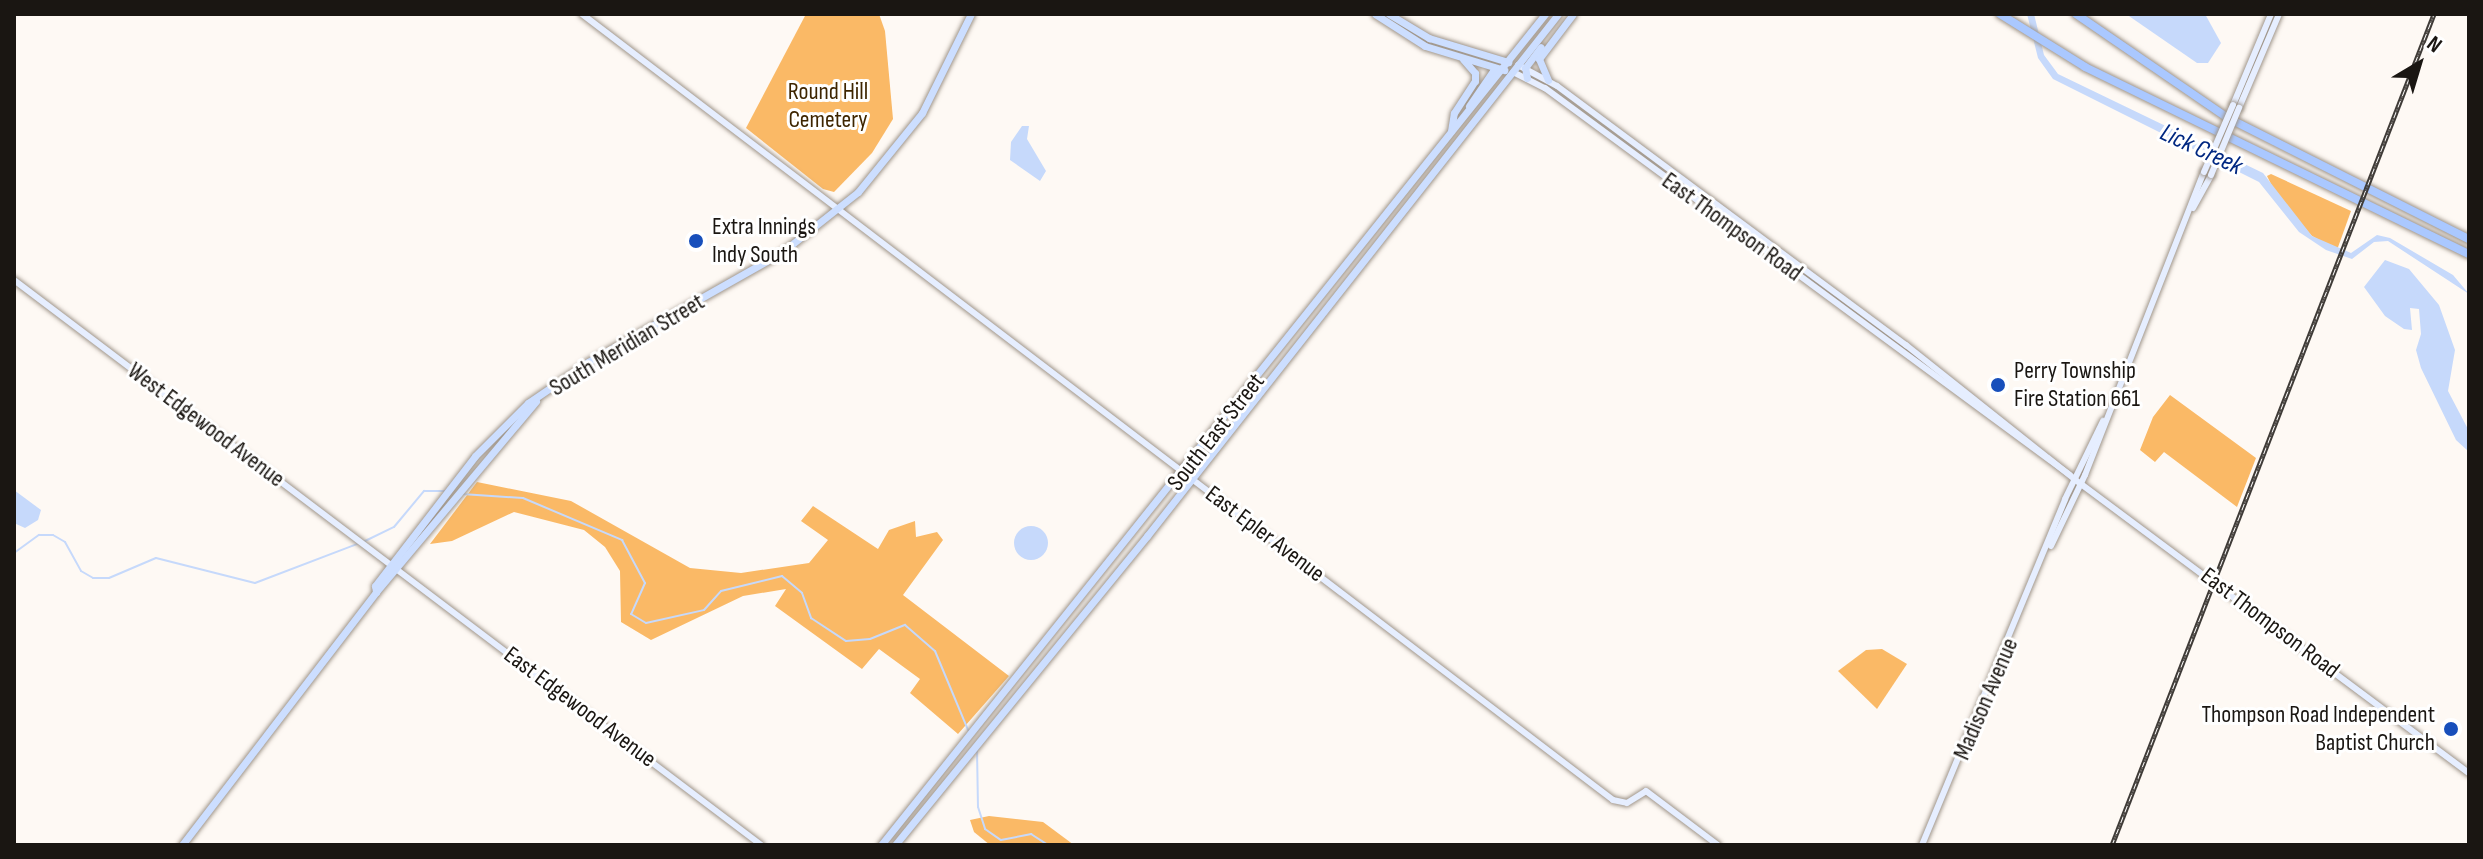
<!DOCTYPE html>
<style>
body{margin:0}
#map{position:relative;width:2483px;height:859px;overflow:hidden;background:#fef9f4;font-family:"Sofia Sans Condensed",sans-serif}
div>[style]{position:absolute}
.green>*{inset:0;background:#fab966}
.water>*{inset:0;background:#c6d9fb}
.round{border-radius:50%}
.stream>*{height:2px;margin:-1px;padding:0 1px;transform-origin:1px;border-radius:1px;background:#c6d9fb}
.roads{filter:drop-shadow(0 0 2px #a0968b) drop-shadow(0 0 2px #a0968b)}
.secondary>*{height:6px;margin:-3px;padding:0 3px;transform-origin:3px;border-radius:3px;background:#e6eeff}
.primary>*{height:7px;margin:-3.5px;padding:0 3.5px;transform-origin:3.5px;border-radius:3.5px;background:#ccdeff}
.highway>*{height:8px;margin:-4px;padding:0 4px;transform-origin:4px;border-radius:4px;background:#aac8ff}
.rail>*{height:5px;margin-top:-2.5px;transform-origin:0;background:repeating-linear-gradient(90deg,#fff 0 6px,#3f3b37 0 12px);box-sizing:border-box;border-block:2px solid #3f3b37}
.bridges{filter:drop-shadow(0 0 2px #a0968b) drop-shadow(0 0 2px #a0968b)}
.secondary-bridge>*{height:6px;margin:-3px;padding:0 3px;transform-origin:3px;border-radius:3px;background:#e6eeff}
.dots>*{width:22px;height:22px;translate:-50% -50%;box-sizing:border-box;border:4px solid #fff;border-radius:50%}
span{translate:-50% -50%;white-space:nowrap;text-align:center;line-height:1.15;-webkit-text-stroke:6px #fff;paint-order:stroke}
.park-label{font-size:24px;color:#3e2500}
.poi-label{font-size:24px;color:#1a1612}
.left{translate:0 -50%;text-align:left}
.right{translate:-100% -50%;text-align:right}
.street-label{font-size:24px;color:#1a1612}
.water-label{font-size:26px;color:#002781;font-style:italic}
.frame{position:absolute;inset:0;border:16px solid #1a1612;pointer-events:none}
.north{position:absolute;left:2379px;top:24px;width:80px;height:80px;-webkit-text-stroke:6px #fff;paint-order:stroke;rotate:38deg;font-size:22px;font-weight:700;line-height:32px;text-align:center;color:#1a1612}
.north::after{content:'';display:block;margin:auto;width:28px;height:36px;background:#1a1612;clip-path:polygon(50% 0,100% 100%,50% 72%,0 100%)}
</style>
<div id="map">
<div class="green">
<div style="clip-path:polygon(806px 14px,879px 14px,885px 31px,893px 119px,872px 153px,834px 192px,823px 189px,746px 128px)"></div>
<div style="clip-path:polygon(2271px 174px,2351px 211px,2337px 250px,2312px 236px,2296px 218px,2274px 190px,2267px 176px)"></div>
<div style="clip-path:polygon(2170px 395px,2256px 458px,2237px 507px,2164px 452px,2155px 462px,2140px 450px,2153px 417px)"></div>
<div style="clip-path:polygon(477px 482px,571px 501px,690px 568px,741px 573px,809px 563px,828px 540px,801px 521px,813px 506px,878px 549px,889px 530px,915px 521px,916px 537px,937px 532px,943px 540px,903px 595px,1009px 676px,958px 734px,910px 693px,920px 679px,879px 649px,862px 669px,775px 606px,786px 589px,743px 596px,651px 640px,621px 622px,620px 571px,605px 547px,584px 530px,514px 512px,452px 541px,430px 544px)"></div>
<div style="clip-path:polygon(1882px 649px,1907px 664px,1877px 709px,1838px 671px,1866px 650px)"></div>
<div style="clip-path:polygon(989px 816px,1043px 822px,1074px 845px,990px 845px,974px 832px,970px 820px)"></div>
</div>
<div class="water">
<div style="clip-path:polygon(2027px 14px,2034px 14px,2044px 55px,2058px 74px,2263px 173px,2312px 236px,2351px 253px,2377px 235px,2390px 238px,2453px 275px,2469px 294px,2388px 241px,2374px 242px,2352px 259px,2326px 250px,2299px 232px,2259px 182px,2053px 79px,2038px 58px)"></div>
<div style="clip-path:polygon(2126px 14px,2205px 14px,2221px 43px,2208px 63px,2197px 63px)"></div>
<div style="clip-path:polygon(1022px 126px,1029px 126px,1027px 139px,1046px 171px,1040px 181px,1010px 160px,1011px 142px)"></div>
<div style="clip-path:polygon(2385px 260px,2409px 269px,2439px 305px,2455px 350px,2448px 391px,2469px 431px,2468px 451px,2456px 440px,2421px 368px,2416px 350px,2421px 334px,2419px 309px,2410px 308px,2412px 330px,2404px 329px,2385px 316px,2364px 287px)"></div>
<div style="clip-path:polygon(14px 490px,41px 510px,38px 520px,25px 528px,14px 523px)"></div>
<div class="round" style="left:1014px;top:526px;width:34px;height:34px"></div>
</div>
<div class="stream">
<div style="left:462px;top:494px;width:61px;rotate:3.8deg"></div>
<div style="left:523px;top:498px;width:108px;rotate:23deg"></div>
<div style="left:622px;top:540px;width:49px;rotate:61.9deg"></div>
<div style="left:645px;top:583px;width:34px;rotate:114deg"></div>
<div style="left:631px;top:614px;width:17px;rotate:31deg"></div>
<div style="left:646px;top:623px;width:59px;rotate:-12.6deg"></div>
<div style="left:704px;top:610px;width:25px;rotate:-48deg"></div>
<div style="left:721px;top:591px;width:63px;rotate:-13.8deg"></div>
<div style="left:782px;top:576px;width:26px;rotate:40deg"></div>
<div style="left:802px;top:593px;width:27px;rotate:70deg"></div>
<div style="left:811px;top:618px;width:42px;rotate:33.3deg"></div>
<div style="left:846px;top:641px;width:24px;rotate:-5deg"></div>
<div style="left:870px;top:639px;width:38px;rotate:-22deg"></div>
<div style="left:905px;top:625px;width:40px;rotate:41deg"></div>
<div style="left:935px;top:651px;width:86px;rotate:67.3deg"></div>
<div style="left:363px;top:542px;width:34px;rotate:-26deg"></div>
<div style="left:394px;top:527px;width:47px;rotate:-50.2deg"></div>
<div style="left:424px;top:491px;width:20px"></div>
<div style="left:14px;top:553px;width:31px;rotate:-36deg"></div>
<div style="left:39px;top:535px;width:14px"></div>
<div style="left:53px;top:535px;width:14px;rotate:30deg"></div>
<div style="left:65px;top:542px;width:33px;rotate:61deg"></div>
<div style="left:81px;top:571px;width:14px;rotate:30deg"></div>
<div style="left:93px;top:578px;width:16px"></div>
<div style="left:109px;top:578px;width:51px;rotate:-23.1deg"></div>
<div style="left:156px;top:558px;width:102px;rotate:14.2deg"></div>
<div style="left:255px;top:583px;width:109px;rotate:-20.9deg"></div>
<div style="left:977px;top:750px;width:57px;rotate:89deg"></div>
<div style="left:978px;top:807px;width:23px;rotate:72deg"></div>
<div style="left:985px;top:829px;width:19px;rotate:35deg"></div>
<div style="left:1001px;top:840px;width:31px;rotate:-11deg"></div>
<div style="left:1031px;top:834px;width:20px;rotate:33deg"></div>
</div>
<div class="roads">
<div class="secondary">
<div style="left:582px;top:14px;width:1296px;rotate:37.32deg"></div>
<div style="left:1613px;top:800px;width:14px;rotate:12deg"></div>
<div style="left:1627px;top:803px;width:22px;rotate:-32deg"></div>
<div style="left:1646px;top:791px;width:90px;rotate:36.9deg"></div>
<div style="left:1518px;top:65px;width:44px;rotate:28.3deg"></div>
<div style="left:1557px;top:86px;width:435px;rotate:36.6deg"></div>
<div style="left:1906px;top:345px;width:223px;rotate:38.5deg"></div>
<div style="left:2081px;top:484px;width:484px;rotate:36.7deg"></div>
<div style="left:1513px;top:72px;width:36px;rotate:27deg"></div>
<div style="left:1545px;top:88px;width:652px;rotate:36.4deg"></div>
<div style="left:2233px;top:105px;width:99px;rotate:-67.3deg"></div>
<div style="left:2239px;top:108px;width:102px;rotate:-66.9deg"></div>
<div style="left:2193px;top:208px;width:38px;rotate:-61deg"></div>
<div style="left:14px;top:280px;width:937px;rotate:37.1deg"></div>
<div style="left:2051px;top:546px;width:79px;rotate:-64.4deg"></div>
<div style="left:2085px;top:475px;width:326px;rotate:-68.6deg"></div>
<div style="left:1922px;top:845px;width:374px;rotate:-67.5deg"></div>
<div style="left:2065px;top:499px;width:87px;rotate:-64deg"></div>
</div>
<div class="primary">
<div style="left:1375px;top:14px;width:59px;rotate:32.6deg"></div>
<div style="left:1425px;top:46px;width:83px;rotate:16.9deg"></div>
<div style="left:1389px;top:14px;width:47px;rotate:31deg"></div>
<div style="left:1429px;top:38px;width:83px;rotate:16.9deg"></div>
<div style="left:1527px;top:78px;width:10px;rotate:-101deg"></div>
<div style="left:1525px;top:68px;width:26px;rotate:-53deg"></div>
<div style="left:1548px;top:80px;width:23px;rotate:-113deg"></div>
<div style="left:1539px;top:59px;width:56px;rotate:-52.9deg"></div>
<div style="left:1469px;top:106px;width:46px;rotate:-55.6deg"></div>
<div style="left:1451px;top:131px;width:18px;rotate:-81deg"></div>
<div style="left:1454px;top:113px;width:38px;rotate:-57deg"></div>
<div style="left:1475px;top:81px;width:8px;rotate:-90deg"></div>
<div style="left:1475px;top:73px;width:18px;rotate:-131deg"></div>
<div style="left:376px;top:592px;width:6px;rotate:-99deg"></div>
<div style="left:375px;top:586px;width:164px;rotate:-52.4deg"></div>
<div style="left:475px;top:456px;width:75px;rotate:-45deg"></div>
<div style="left:528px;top:403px;width:73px;rotate:-34.3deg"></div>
<div style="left:588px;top:362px;width:222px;rotate:-29.5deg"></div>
<div style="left:781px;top:253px;width:98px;rotate:-38.4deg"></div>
<div style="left:858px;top:192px;width:102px;rotate:-51deg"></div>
<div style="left:922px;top:113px;width:110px;rotate:-63.7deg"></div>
<div style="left:182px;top:845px;width:319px;rotate:-52.5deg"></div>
<div style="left:376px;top:592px;width:249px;rotate:-50deg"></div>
<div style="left:881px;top:845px;width:1064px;rotate:-51.37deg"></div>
<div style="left:895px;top:845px;width:399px;rotate:-50.8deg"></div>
<div style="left:1147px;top:536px;width:664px;rotate:-51.78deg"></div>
</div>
<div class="highway">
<div style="left:2000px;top:14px;width:100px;rotate:31.9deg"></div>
<div style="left:2085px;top:67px;width:427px;rotate:26deg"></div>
<div style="left:2076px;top:14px;width:184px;rotate:34.4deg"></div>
<div style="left:2228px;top:118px;width:270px;rotate:26.7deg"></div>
</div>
</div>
<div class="rail">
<div style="left:2112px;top:845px;width:891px;rotate:-68.82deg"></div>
</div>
<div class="bridges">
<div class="secondary-bridge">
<div style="left:2204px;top:172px;width:73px;rotate:-66.6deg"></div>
<div style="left:2211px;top:175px;width:73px;rotate:-67.3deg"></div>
</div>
</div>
<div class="dots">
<div style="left:696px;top:241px;background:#184fbb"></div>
<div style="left:1998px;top:385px;background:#184fbb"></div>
<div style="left:2451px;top:729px;background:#184fbb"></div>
</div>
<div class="park-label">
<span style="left:828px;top:106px">Round Hill<br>Cemetery</span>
</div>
<div class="poi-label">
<span class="left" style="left:712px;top:241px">Extra Innings<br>Indy South</span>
<span class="left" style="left:2014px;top:385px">Perry Township<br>Fire Station 661</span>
<span class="right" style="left:2435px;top:729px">Thompson Road Independent<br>Baptist Church</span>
</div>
<div class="street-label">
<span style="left:1732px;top:227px;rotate:36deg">East Thompson Road</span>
<span style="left:627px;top:345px;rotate:-31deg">South Meridian Street</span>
<span style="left:206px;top:425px;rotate:37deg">West Edgewood Avenue</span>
<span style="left:1216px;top:432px;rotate:-52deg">South East Street</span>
<span style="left:1265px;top:534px;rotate:37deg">East Epler Avenue</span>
<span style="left:2270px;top:623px;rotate:37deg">East Thompson Road</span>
<span style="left:1986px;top:699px;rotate:-67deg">Madison Avenue</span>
<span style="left:580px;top:707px;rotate:37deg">East Edgewood Avenue</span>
</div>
<div class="water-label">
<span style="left:2201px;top:150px;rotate:25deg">Lick Creek</span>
</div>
<div class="frame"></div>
<div class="north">N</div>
</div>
